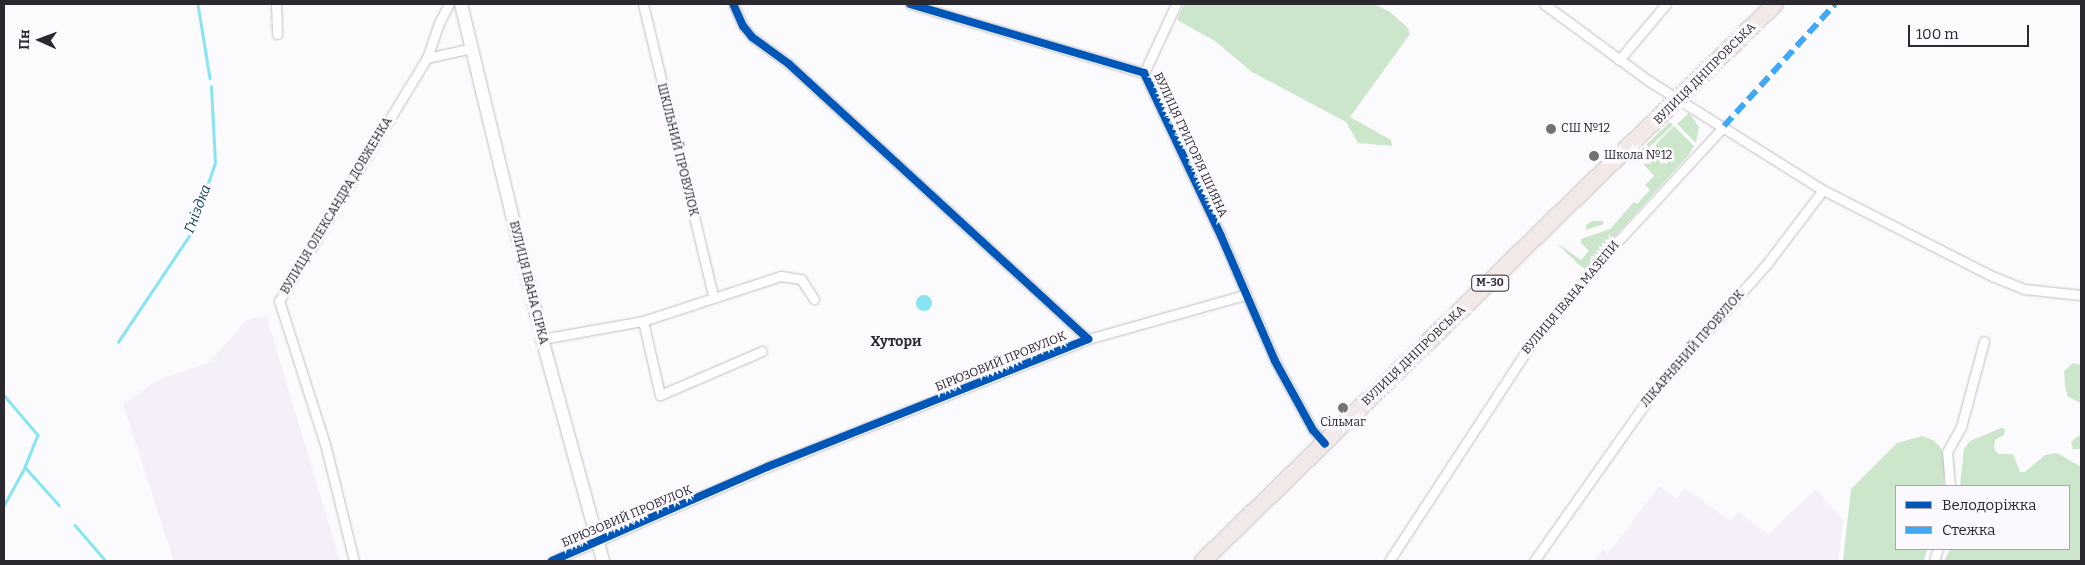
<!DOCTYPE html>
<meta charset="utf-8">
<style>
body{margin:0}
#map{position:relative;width:2085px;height:565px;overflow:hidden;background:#fbfafc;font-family:Bitter,serif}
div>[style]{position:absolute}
.built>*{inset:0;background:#f4eff9}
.green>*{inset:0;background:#cbe6ca}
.water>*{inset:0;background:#87e4f1}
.round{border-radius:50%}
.stream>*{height:2.5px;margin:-1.25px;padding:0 1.25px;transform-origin:1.25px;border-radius:1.25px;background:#87e4f1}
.roads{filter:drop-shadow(0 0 1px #c0bec2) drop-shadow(0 0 1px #c0bec2)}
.street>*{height:9px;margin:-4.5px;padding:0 4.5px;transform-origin:4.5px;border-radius:4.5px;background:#fefeff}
.secondary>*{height:12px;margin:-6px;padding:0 6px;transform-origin:6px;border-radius:6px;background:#fefeff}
.highway>*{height:16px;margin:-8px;padding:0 8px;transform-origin:8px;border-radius:8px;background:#f2e8e8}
.quiet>*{height:6px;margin-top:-3px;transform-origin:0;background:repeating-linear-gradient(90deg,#3fa9f5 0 12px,transparent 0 18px)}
.cycleway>*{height:8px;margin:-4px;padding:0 4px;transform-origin:4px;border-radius:4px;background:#0057b8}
.dots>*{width:14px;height:14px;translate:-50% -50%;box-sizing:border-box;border:2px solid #fbf9fd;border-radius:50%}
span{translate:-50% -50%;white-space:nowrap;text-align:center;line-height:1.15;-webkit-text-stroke:5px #fbf9fd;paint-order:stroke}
.shield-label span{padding:1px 4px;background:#fbf9fd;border:1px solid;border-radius:4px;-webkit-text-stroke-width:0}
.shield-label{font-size:11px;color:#2b282f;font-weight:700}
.street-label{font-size:12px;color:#2b282f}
.poi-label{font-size:12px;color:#2b282f}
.left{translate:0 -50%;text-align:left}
.water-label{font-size:14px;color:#0b474f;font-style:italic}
.neighbourhood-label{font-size:14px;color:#2b282f;font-weight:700}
.frame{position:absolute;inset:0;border:5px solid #2b282f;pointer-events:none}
.legend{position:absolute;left:1895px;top:485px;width:175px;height:65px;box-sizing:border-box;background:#fbf9fd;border:1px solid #a8a5ab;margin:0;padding:6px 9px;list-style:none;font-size:15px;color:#2b282f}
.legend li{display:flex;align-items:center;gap:10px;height:25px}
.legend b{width:25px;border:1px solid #a8a5ab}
.north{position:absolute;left:15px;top:15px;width:50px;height:50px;-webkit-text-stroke:4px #fbf9fd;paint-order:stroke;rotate:272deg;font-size:14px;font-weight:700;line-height:20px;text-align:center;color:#2b282f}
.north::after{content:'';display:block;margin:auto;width:18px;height:22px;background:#2b282f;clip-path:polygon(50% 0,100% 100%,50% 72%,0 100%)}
.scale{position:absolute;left:1908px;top:25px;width:121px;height:22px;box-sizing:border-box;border:2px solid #2b282f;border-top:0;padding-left:6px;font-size:15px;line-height:18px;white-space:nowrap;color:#2b282f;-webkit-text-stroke:4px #fbf9fd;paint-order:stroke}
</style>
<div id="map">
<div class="built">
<div style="clip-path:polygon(266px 315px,340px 561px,174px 561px,123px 404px,160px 379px,208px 363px,247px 320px)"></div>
<div style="clip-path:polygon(1659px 486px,1676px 499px,1685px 488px,1730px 521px,1738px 512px,1768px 534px,1816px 489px,1843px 520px,1838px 561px,1594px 561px,1603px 549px,1608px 554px)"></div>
</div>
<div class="green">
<div style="clip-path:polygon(1184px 4px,1374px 4px,1390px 12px,1408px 28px,1410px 34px,1350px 117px,1391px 140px,1392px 146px,1358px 143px,1346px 122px,1252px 72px,1215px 41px,1177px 20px)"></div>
<div style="clip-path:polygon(1689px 113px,1699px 127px,1696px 143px,1677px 124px)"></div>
<div style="clip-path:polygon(1670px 122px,1673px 125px,1636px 160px,1641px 150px)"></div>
<div style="clip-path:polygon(1674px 126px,1694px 146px,1688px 156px,1584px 270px,1557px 243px,1581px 260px,1589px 251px,1581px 243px,1581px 239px,1610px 229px,1634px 202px,1637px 204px,1650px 190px,1645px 185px,1654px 176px,1640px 160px)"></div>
<div style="clip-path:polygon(1592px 221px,1602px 221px,1604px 224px,1586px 230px,1586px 225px)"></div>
<div style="clip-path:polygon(2073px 363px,2081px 365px,2081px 403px,2068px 397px,2065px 386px,2064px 371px)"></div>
<div style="clip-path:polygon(2001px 428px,2005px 429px,2004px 435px,1995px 440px,1994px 448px,1998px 454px,2013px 454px,2020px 472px,2025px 472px,2045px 455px,2057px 453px,2081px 467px,2081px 561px,1944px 561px,1950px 549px,2069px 549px,2069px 486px,1960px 486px,1964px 449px,1970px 441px)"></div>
<div style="clip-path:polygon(2081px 434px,2081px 449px,2073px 449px,2071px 442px)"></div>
<div style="clip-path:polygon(1922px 436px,1933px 440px,1941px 448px,1946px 465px,1944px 483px,1944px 486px,1896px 486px,1896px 549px,1927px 549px,1924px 561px,1843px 561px,1851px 489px,1897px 443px)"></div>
</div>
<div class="water">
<div class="round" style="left:916px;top:295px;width:16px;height:16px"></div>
</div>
<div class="stream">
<div style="left:198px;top:4px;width:75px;rotate:80.8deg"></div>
<div style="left:118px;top:342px;width:131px;rotate:-56.2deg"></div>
<div style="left:191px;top:233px;width:74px;rotate:-71.1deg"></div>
<div style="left:215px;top:163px;width:76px;rotate:-93deg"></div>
<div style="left:4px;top:395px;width:52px;rotate:49.6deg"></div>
<div style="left:38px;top:435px;width:35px;rotate:112deg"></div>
<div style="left:4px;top:505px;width:43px;rotate:-61.1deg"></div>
<div style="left:25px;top:467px;width:51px;rotate:48.2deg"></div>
<div style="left:75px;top:525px;width:48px;rotate:49.3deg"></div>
</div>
<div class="roads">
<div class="street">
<div style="left:276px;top:4px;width:30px;rotate:88deg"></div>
<div style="left:643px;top:4px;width:300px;rotate:76.5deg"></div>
<div style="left:910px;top:4px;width:244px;rotate:16.4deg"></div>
<div style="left:1144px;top:73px;width:180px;rotate:64.7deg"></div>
<div style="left:1221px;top:236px;width:136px;rotate:66.6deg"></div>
<div style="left:1275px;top:361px;width:79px;rotate:61.2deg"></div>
<div style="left:1313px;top:430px;width:18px;rotate:49deg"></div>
<div style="left:1544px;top:4px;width:130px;rotate:36.3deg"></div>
<div style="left:1649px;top:81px;width:205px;rotate:32.1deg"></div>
<div style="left:1823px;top:190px;width:190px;rotate:27deg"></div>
<div style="left:1992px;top:276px;width:35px;rotate:22deg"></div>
<div style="left:2024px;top:289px;width:57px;rotate:6deg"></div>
<div style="left:427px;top:58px;width:46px;rotate:-12.5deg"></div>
<div style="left:1619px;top:60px;width:73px;rotate:-50deg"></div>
<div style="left:1144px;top:73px;width:76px;rotate:-65.1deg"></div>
<div style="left:643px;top:321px;width:76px;rotate:77.1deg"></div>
<div style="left:660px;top:395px;width:111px;rotate:-23.3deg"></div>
<div style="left:542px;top:339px;width:103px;rotate:-10.1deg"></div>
<div style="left:643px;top:321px;width:145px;rotate:-18.1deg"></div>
<div style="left:781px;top:276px;width:20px;rotate:9deg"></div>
<div style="left:801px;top:279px;width:24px;rotate:57deg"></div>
<div style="left:1088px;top:339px;width:163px;rotate:-15.7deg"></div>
<div style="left:1950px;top:486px;width:34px;rotate:-95deg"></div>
<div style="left:1947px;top:452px;width:29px;rotate:-61deg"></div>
<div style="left:1961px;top:427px;width:89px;rotate:-75deg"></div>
<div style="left:354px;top:561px;width:121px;rotate:-103.9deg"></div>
<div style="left:325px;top:444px;width:150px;rotate:-107.8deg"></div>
<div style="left:279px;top:301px;width:285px;rotate:-58.7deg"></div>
<div style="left:427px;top:58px;width:39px;rotate:-71deg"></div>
<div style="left:440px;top:21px;width:19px;rotate:-62deg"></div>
<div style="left:552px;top:561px;width:235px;rotate:-23.6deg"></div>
<div style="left:767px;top:467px;width:346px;rotate:-21.7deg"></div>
<div style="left:1088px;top:339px;width:406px;rotate:-137.4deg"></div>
<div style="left:789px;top:64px;width:46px;rotate:-143.9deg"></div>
<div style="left:752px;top:37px;width:14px;rotate:-129deg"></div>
<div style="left:743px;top:26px;width:24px;rotate:-114deg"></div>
<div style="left:1389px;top:561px;width:267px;rotate:-56.8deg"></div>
<div style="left:1535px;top:338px;width:94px;rotate:-50.2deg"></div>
<div style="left:1595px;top:266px;width:190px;rotate:-47.3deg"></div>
<div style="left:1534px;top:561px;width:208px;rotate:-54.8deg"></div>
<div style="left:1654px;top:391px;width:169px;rotate:-48.4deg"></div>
<div style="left:1766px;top:265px;width:94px;rotate:-52.8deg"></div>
<div style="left:1934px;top:561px;width:13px;rotate:-72deg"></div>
</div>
<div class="secondary">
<div style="left:461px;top:4px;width:345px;rotate:76.4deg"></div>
<div style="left:542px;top:339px;width:230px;rotate:74.6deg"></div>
</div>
<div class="highway">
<div style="left:1203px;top:561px;width:798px;rotate:-44.24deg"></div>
</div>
</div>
<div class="quiet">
<div style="left:1724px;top:126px;width:165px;rotate:-47.7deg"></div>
</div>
<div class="cycleway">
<div style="left:910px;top:4px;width:244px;rotate:16.4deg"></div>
<div style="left:1144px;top:73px;width:180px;rotate:64.7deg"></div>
<div style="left:1221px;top:236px;width:136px;rotate:66.6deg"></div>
<div style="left:1275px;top:361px;width:79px;rotate:61.2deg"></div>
<div style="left:1313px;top:430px;width:18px;rotate:49deg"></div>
<div style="left:552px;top:561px;width:235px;rotate:-23.6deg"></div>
<div style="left:767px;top:467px;width:346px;rotate:-21.7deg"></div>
<div style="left:1088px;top:339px;width:406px;rotate:-137.4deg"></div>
<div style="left:789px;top:64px;width:46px;rotate:-143.9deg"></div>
<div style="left:752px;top:37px;width:14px;rotate:-129deg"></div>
<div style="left:743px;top:26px;width:24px;rotate:-114deg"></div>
</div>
<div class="dots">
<div style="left:1551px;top:129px;background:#747277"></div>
<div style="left:1594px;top:156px;background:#747277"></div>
<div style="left:1343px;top:408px;background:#747277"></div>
</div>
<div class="shield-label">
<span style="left:1490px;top:283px">М-30</span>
</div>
<div class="street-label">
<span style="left:1705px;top:74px;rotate:-45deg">ВУЛИЦЯ ДНІПРОВСЬКА</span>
<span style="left:1190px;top:145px;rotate:65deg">ВУЛИЦЯ ГРИГОРІЯ ШИЯНА</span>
<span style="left:677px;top:150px;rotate:76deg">ШКІЛЬНИЙ ПРОВУЛОК</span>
<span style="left:337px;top:206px;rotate:-59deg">ВУЛИЦЯ ОЛЕКСАНДРА ДОВЖЕНКА</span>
<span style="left:528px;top:283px;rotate:76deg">ВУЛИЦЯ ІВАНА СІРКА</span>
<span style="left:1571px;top:298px;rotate:-50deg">ВУЛИЦЯ ІВАНА МАЗЕПИ</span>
<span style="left:1693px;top:349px;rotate:-49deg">ЛІКАРНЯНИЙ ПРОВУЛОК</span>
<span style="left:1414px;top:356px;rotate:-44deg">ВУЛИЦЯ ДНІПРОВСЬКА</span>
<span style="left:1001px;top:362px;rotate:-22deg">БІРЮЗОВИЙ ПРОВУЛОК</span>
<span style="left:627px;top:517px;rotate:-23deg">БІРЮЗОВИЙ ПРОВУЛОК</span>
</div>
<div class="poi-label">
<span class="left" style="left:1561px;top:129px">СШ №12</span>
<span class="left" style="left:1604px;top:156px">Школа №12</span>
<span style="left:1343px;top:423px">Сільмаг</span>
</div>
<div class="water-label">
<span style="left:198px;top:209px;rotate:-69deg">Гніздка</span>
</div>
<div class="neighbourhood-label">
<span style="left:896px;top:342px">Хутори</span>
</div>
<div class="frame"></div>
<ul class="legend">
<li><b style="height:6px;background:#0057b8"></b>Велодоріжка</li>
<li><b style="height:6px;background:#3fa9f5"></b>Стежка</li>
</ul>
<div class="north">Пн</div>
<div class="scale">100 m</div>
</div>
